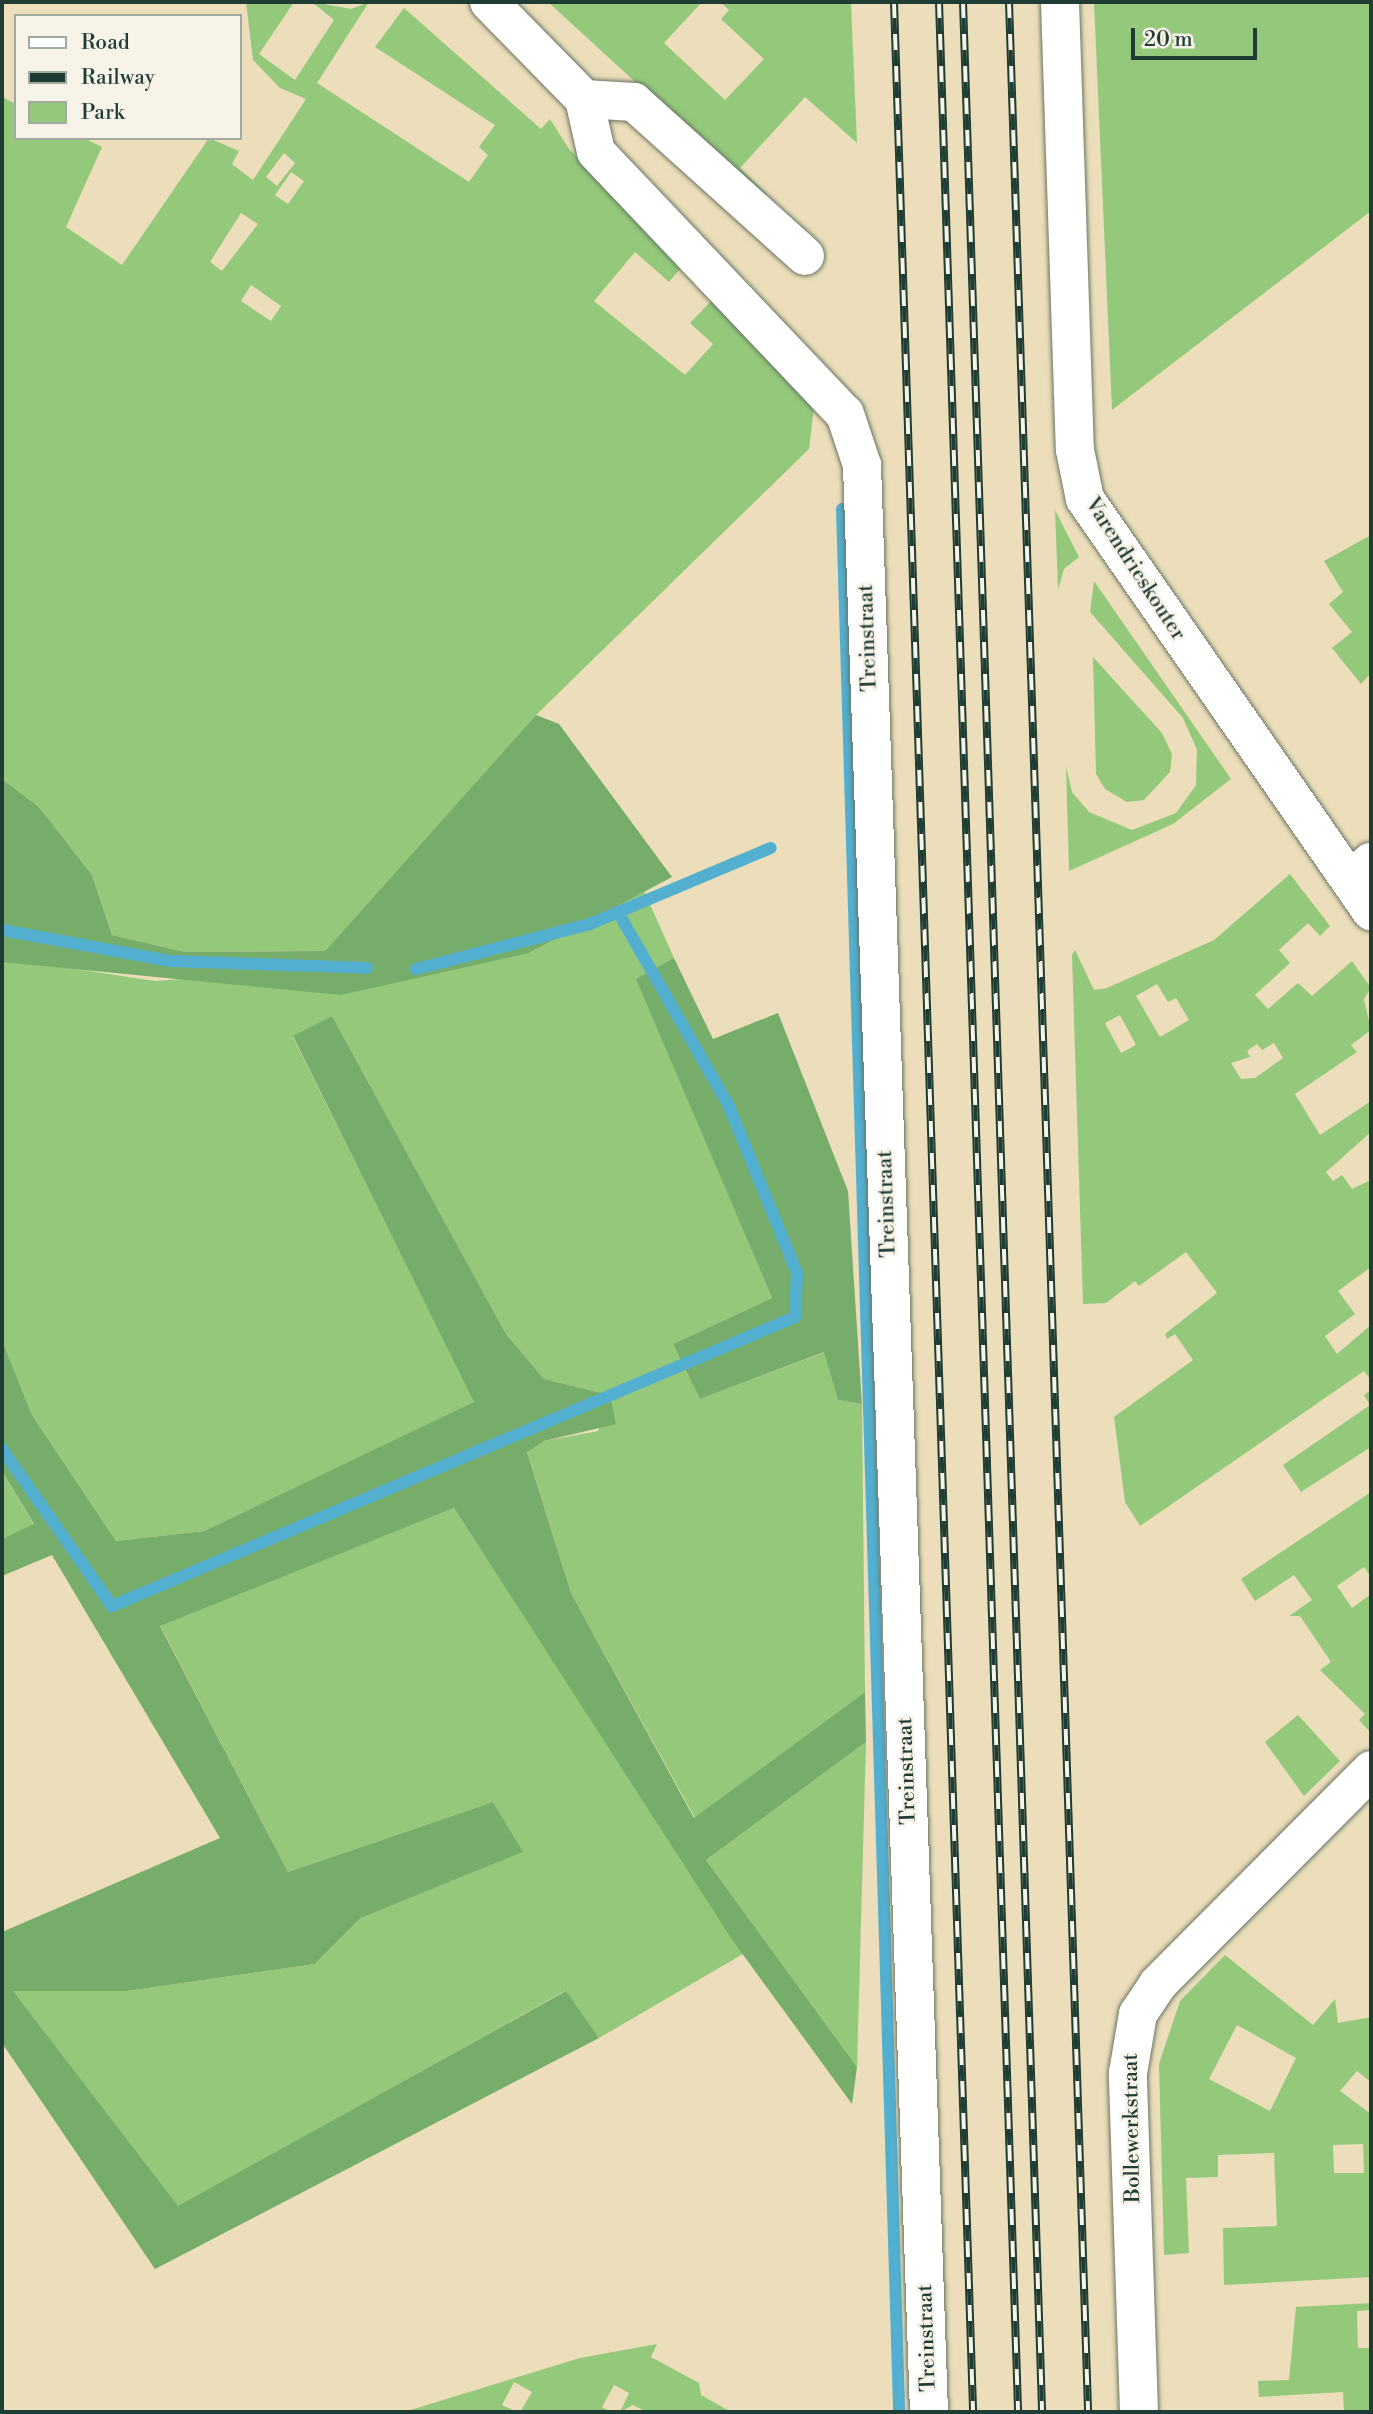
<!DOCTYPE html>
<style>
body{margin:0}
#map{position:relative;width:1373px;height:2414px;overflow:hidden;background:#ecdeba;font-family:"Libre Bodoni",serif}
div>[style]{position:absolute}
.green>*{inset:0;background:#94c97b}
.forest>*{inset:0;background:#77ad6b}
.stream>*{height:12px;margin:-6px;padding:0 6px;transform-origin:6px;border-radius:6px;background:#52afd0}
.roads{filter:drop-shadow(0 0 2px #677563) drop-shadow(0 0 2px #677563)}
.minor>*{height:38px;margin:-19px;padding:0 19px;transform-origin:19px;border-radius:19px;background:#fff}
.tertiary>*{height:38px;margin:-19px;padding:0 19px;transform-origin:19px;border-radius:19px;background:#fff}
.rail>*{height:8px;margin-top:-4px;transform-origin:0;background:repeating-linear-gradient(90deg,#f7f3e8 0 16px,#1f3d34 0 32px);box-sizing:border-box;border-block:2px solid #1f3d34}
span{translate:-50% -50%;white-space:nowrap;text-align:center;line-height:1.15;-webkit-text-stroke:5px #f7f3e8;paint-order:stroke}
.street-label{font-size:21px;color:#1f3d34}
.frame{position:absolute;inset:0;border:4px solid #1f3d34;pointer-events:none}
.legend{position:absolute;left:14px;top:14px;width:228px;height:126px;box-sizing:border-box;background:#f7f3e8;border:2px solid #a1aaa0;margin:0;padding:9px 12px;list-style:none;font-size:21px;color:#1f3d34}
.legend li{display:flex;align-items:center;gap:14px;height:35px}
.legend b{width:35px;border:2px solid #a1aaa0}
.scale{position:absolute;left:1131px;top:28px;width:126px;height:32px;box-sizing:border-box;border:4px solid #1f3d34;border-top:0;padding-left:9px;font-size:21px;line-height:24px;white-space:nowrap;color:#1f3d34;-webkit-text-stroke:5px #f7f3e8;paint-order:stroke}
</style>
<div id="map">
<div class="green">
<div style="clip-path:polygon(evenodd,246px 2px,294px 2px,259px 54px,295px 80px,334px 20px,312px 2px,351px 9px,369px 2px,317px 83px,469px 182px,488px 155px,479px 147px,495px 125px,375px 47px,404px 8px,541px 129px,550px 119px,569px 149px,686px 262px,669px 282px,635px 252px,594px 301px,685px 375px,713px 344px,690px 323px,713px 299px,814px 407px,809px 449px,536px 715px,325px 951px,185px 952px,112px 935px,92px 875px,39px 807px,2px 779px,2px 97px,16px 104px,16px 138px,84px 138px,102px 147px,66px 227px,122px 265px,209px 138px,239px 151px,232px 164px,253px 180px,306px 99px,280px 88px,253px 60px,246px 2px,284px 153px,295px 163px,277px 186px,266px 177px,284px 153px,246px 2px,291px 172px,304px 181px,288px 204px,275px 195px,291px 172px,246px 2px,241px 213px,258px 224px,222px 271px,210px 262px,241px 213px,246px 2px,251px 285px,281px 306px,271px 321px,241px 301px,251px 285px)"></div>
<div style="clip-path:polygon(548px 2px,702px 2px,664px 43px,725px 100px,764px 59px,721px 19px,729px 10px,720px 2px,851px 2px,857px 143px,805px 97px,740px 168px,767px 194px,763px 199px)"></div>
<div style="clip-path:polygon(1094px 2px,1371px 2px,1371px 211px,1112px 410px)"></div>
<div style="clip-path:polygon(1055px 510px,1079px 557px,1064px 569px,1058px 590px)"></div>
<div style="clip-path:polygon(1371px 535px,1371px 673px,1361px 684px,1332px 648px,1352px 632px,1329px 604px,1343px 592px,1324px 561px)"></div>
<div style="clip-path:polygon(1094px 581px,1231px 779px,1173px 824px,1069px 871px,1066px 766px,1072px 792px,1089px 812px,1132px 830px,1176px 813px,1196px 785px,1197px 750px,1183px 718px,1090px 612px)"></div>
<div style="clip-path:polygon(1093px 657px,1162px 733px,1172px 754px,1170px 772px,1144px 800px,1127px 802px,1105px 789px,1096px 774px)"></div>
<div style="clip-path:polygon(evenodd,1290px 874px,1330px 926px,1320px 936px,1308px 923px,1279px 950px,1290px 963px,1255px 995px,1268px 1009px,1298px 983px,1312px 996px,1352px 961px,1371px 988px,1364px 999px,1371px 1030px,1351px 1045px,1357px 1052px,1295px 1094px,1320px 1135px,1371px 1101px,1371px 1132px,1326px 1172px,1333px 1181px,1342px 1175px,1352px 1189px,1371px 1180px,1371px 1267px,1338px 1291px,1355px 1314px,1325px 1336px,1337px 1354px,1371px 1325px,1371px 1380px,1364px 1371px,1140px 1526px,1125px 1502px,1114px 1417px,1193px 1360px,1175px 1334px,1167px 1339px,1165px 1334px,1217px 1293px,1186px 1252px,1139px 1286px,1135px 1281px,1106px 1303px,1083px 1304px,1072px 955px,1075px 950px,1094px 990px,1107px 988px,1214px 940px,1290px 874px,1157px 984px,1168px 1002px,1176px 998px,1189px 1020px,1160px 1037px,1136px 996px,1157px 984px,1290px 874px,1120px 1015px,1136px 1045px,1121px 1053px,1105px 1023px,1120px 1015px,1290px 874px,1274px 1043px,1283px 1058px,1255px 1078px,1241px 1079px,1231px 1063px,1250px 1057px,1247px 1051px,1257px 1044px,1262px 1050px,1274px 1043px)"></div>
<div style="clip-path:polygon(644px 891px,674px 958px,637px 980px,772px 1298px,673px 1344px,700px 1399px,825px 1352px,838px 1400px,862px 1404px,865px 1692px,695px 1818px,571px 1593px,527px 1451px,544px 1441px,598px 1431px,610px 1395px,544px 1379px,506px 1334px,332px 1016px,293px 1037px,475px 1402px,204px 1531px,116px 1541px,32px 1415px,2px 1340px,3px 958px,155px 981px,529px 953px)"></div>
<div style="clip-path:polygon(1371px 1390px,1371px 1447px,1301px 1492px,1283px 1465px,1370px 1405px,1364px 1395px)"></div>
<div style="clip-path:polygon(2px 1471px,34px 1525px,2px 1539px)"></div>
<div style="clip-path:polygon(1371px 1492px,1371px 1577px,1364px 1567px,1337px 1586px,1352px 1608px,1371px 1594px,1371px 1733px,1359px 1720px,1365px 1714px,1320px 1670px,1331px 1662px,1300px 1616px,1289px 1616px,1312px 1600px,1294px 1575px,1255px 1601px,1241px 1579px)"></div>
<div style="clip-path:polygon(454px 1508px,743px 1954px,599px 2038px,565px 1991px,178px 2207px,12px 1990px,127px 1991px,315px 1964px,361px 1918px,522px 1852px,493px 1802px,288px 1872px,160px 1625px)"></div>
<div style="clip-path:polygon(1298px 1715px,1340px 1761px,1304px 1796px,1265px 1742px)"></div>
<div style="clip-path:polygon(866px 1742px,857px 2067px,706px 1860px)"></div>
<div style="clip-path:polygon(evenodd,1225px 1955px,1313px 2025px,1335px 1999px,1338px 2023px,1371px 2017px,1371px 2082px,1357px 2071px,1340px 2091px,1371px 2114px,1371px 2277px,1224px 2285px,1223px 2228px,1277px 2226px,1274px 2153px,1218px 2155px,1218px 2177px,1186px 2178px,1189px 2253px,1164px 2255px,1159px 2064px,1180px 2001px,1225px 1955px,1237px 2025px,1296px 2058px,1270px 2111px,1209px 2079px,1237px 2025px,1225px 1955px,1363px 2144px,1364px 2173px,1334px 2173px,1333px 2145px,1363px 2144px)"></div>
<div style="clip-path:polygon(1371px 2303px,1371px 2310px,1357px 2311px,1358px 2348px,1371px 2348px,1371px 2412px,1344px 2412px,1343px 2392px,1259px 2397px,1258px 2381px,1289px 2380px,1296px 2307px)"></div>
<div style="clip-path:polygon(657px 2344px,651px 2357px,699px 2383px,701px 2395px,731px 2412px,647px 2412px,633px 2405px,620px 2412px,629px 2393px,614px 2385px,602px 2407px,611px 2412px,520px 2412px,532px 2392px,514px 2382px,502px 2405px,517px 2412px,404px 2412px,580px 2358px)"></div>
</div>
<div class="forest">
<div style="clip-path:polygon(536px 715px,559px 724px,672px 877px,529px 953px,341px 995px,2px 962px,2px 779px,39px 807px,92px 875px,112px 935px,185px 952px,325px 951px)"></div>
<div style="clip-path:polygon(674px 958px,713px 1039px,778px 1013px,848px 1191px,862px 1404px,838px 1400px,824px 1352px,700px 1399px,673px 1344px,772px 1298px,636px 979px)"></div>
<div style="clip-path:polygon(332px 1016px,506px 1334px,544px 1379px,610px 1395px,616px 1424px,544px 1441px,527px 1452px,571px 1593px,694px 1818px,865px 1692px,866px 1742px,706px 1860px,857px 2067px,852px 2104px,733px 1941px,454px 1508px,160px 1626px,288px 1872px,493px 1802px,523px 1852px,361px 1918px,315px 1964px,127px 1991px,13px 1991px,178px 2206px,566px 1991px,599px 2038px,155px 2269px,2px 2043px,2px 1932px,220px 1838px,52px 1555px,2px 1576px,2px 1539px,34px 1524px,2px 1471px,2px 1340px,32px 1415px,116px 1541px,204px 1531px,474px 1402px,293px 1036px)"></div>
</div>
<div class="stream">
<div style="left:842px;top:509px;width:1904px;rotate:88.28deg"></div>
<div style="left:2px;top:930px;width:171px;rotate:10.5deg"></div>
<div style="left:170px;top:961px;width:197px;rotate:2deg"></div>
<div style="left:416px;top:969px;width:180px;rotate:-14.5deg"></div>
<div style="left:590px;top:924px;width:196px;rotate:-22.8deg"></div>
<div style="left:2px;top:1449px;width:192px;rotate:55deg"></div>
<div style="left:112px;top:1606px;width:742px;rotate:-22.93deg"></div>
<div style="left:795px;top:1317px;width:44px;rotate:-87.4deg"></div>
<div style="left:797px;top:1273px;width:180px;rotate:-112.2deg"></div>
<div style="left:729px;top:1106px;width:224px;rotate:-119.8deg"></div>
</div>
<div class="roads">
<div class="minor">
<div style="left:489px;top:2px;width:136px;rotate:45.6deg"></div>
<div style="left:584px;top:99px;width:54px;rotate:77.2deg"></div>
<div style="left:596px;top:152px;width:361px;rotate:46.5deg"></div>
<div style="left:845px;top:414px;width:54px;rotate:71.6deg"></div>
<div style="left:862px;top:465px;width:1948px;rotate:88.03deg"></div>
<div style="left:584px;top:99px;width:50px;rotate:3.4deg"></div>
<div style="left:634px;top:102px;width:230px;rotate:42deg"></div>
<div style="left:1350px;top:880px;width:28px;rotate:-41deg"></div>
<div style="left:1139px;top:2412px;width:339px;rotate:-91.9deg"></div>
<div style="left:1128px;top:2073px;width:60px;rotate:-80.4deg"></div>
<div style="left:1138px;top:2014px;width:36px;rotate:-56deg"></div>
<div style="left:1158px;top:1984px;width:302px;rotate:-45.1deg"></div>
</div>
<div class="tertiary">
<div style="left:1060px;top:2px;width:448px;rotate:88.1deg"></div>
<div style="left:1075px;top:450px;width:50px;rotate:78.5deg"></div>
<div style="left:1085px;top:499px;width:502px;rotate:55.23deg"></div>
</div>
</div>
<div class="rail">
<div style="left:894px;top:2px;width:2411px;rotate:88.12deg"></div>
<div style="left:939px;top:2px;width:2411px;rotate:88.12deg"></div>
<div style="left:963px;top:2px;width:2411px;rotate:88.12deg"></div>
<div style="left:1009px;top:2px;width:2411px;rotate:88.12deg"></div>
</div>
<div class="street-label">
<span style="left:1135px;top:569px;rotate:57deg">Varendrieskouter</span>
<span style="left:868px;top:638px;rotate:-92deg">Treinstraat</span>
<span style="left:887px;top:1204px;rotate:-92deg">Treinstraat</span>
<span style="left:907px;top:1771px;rotate:-92deg">Treinstraat</span>
<span style="left:1132px;top:2128px;rotate:-91deg">Bollewerkstraat</span>
<span style="left:927px;top:2338px;rotate:-92deg">Treinstraat</span>
</div>
<div class="frame"></div>
<ul class="legend">
<li><b style="height:9px;background:#fff"></b>Road</li>
<li><b style="height:9px;background:#1f3d34"></b>Railway</li>
<li><b style="height:19px;background:#94c97b"></b>Park</li>
</ul>
<div class="scale">20 m</div>
</div>
